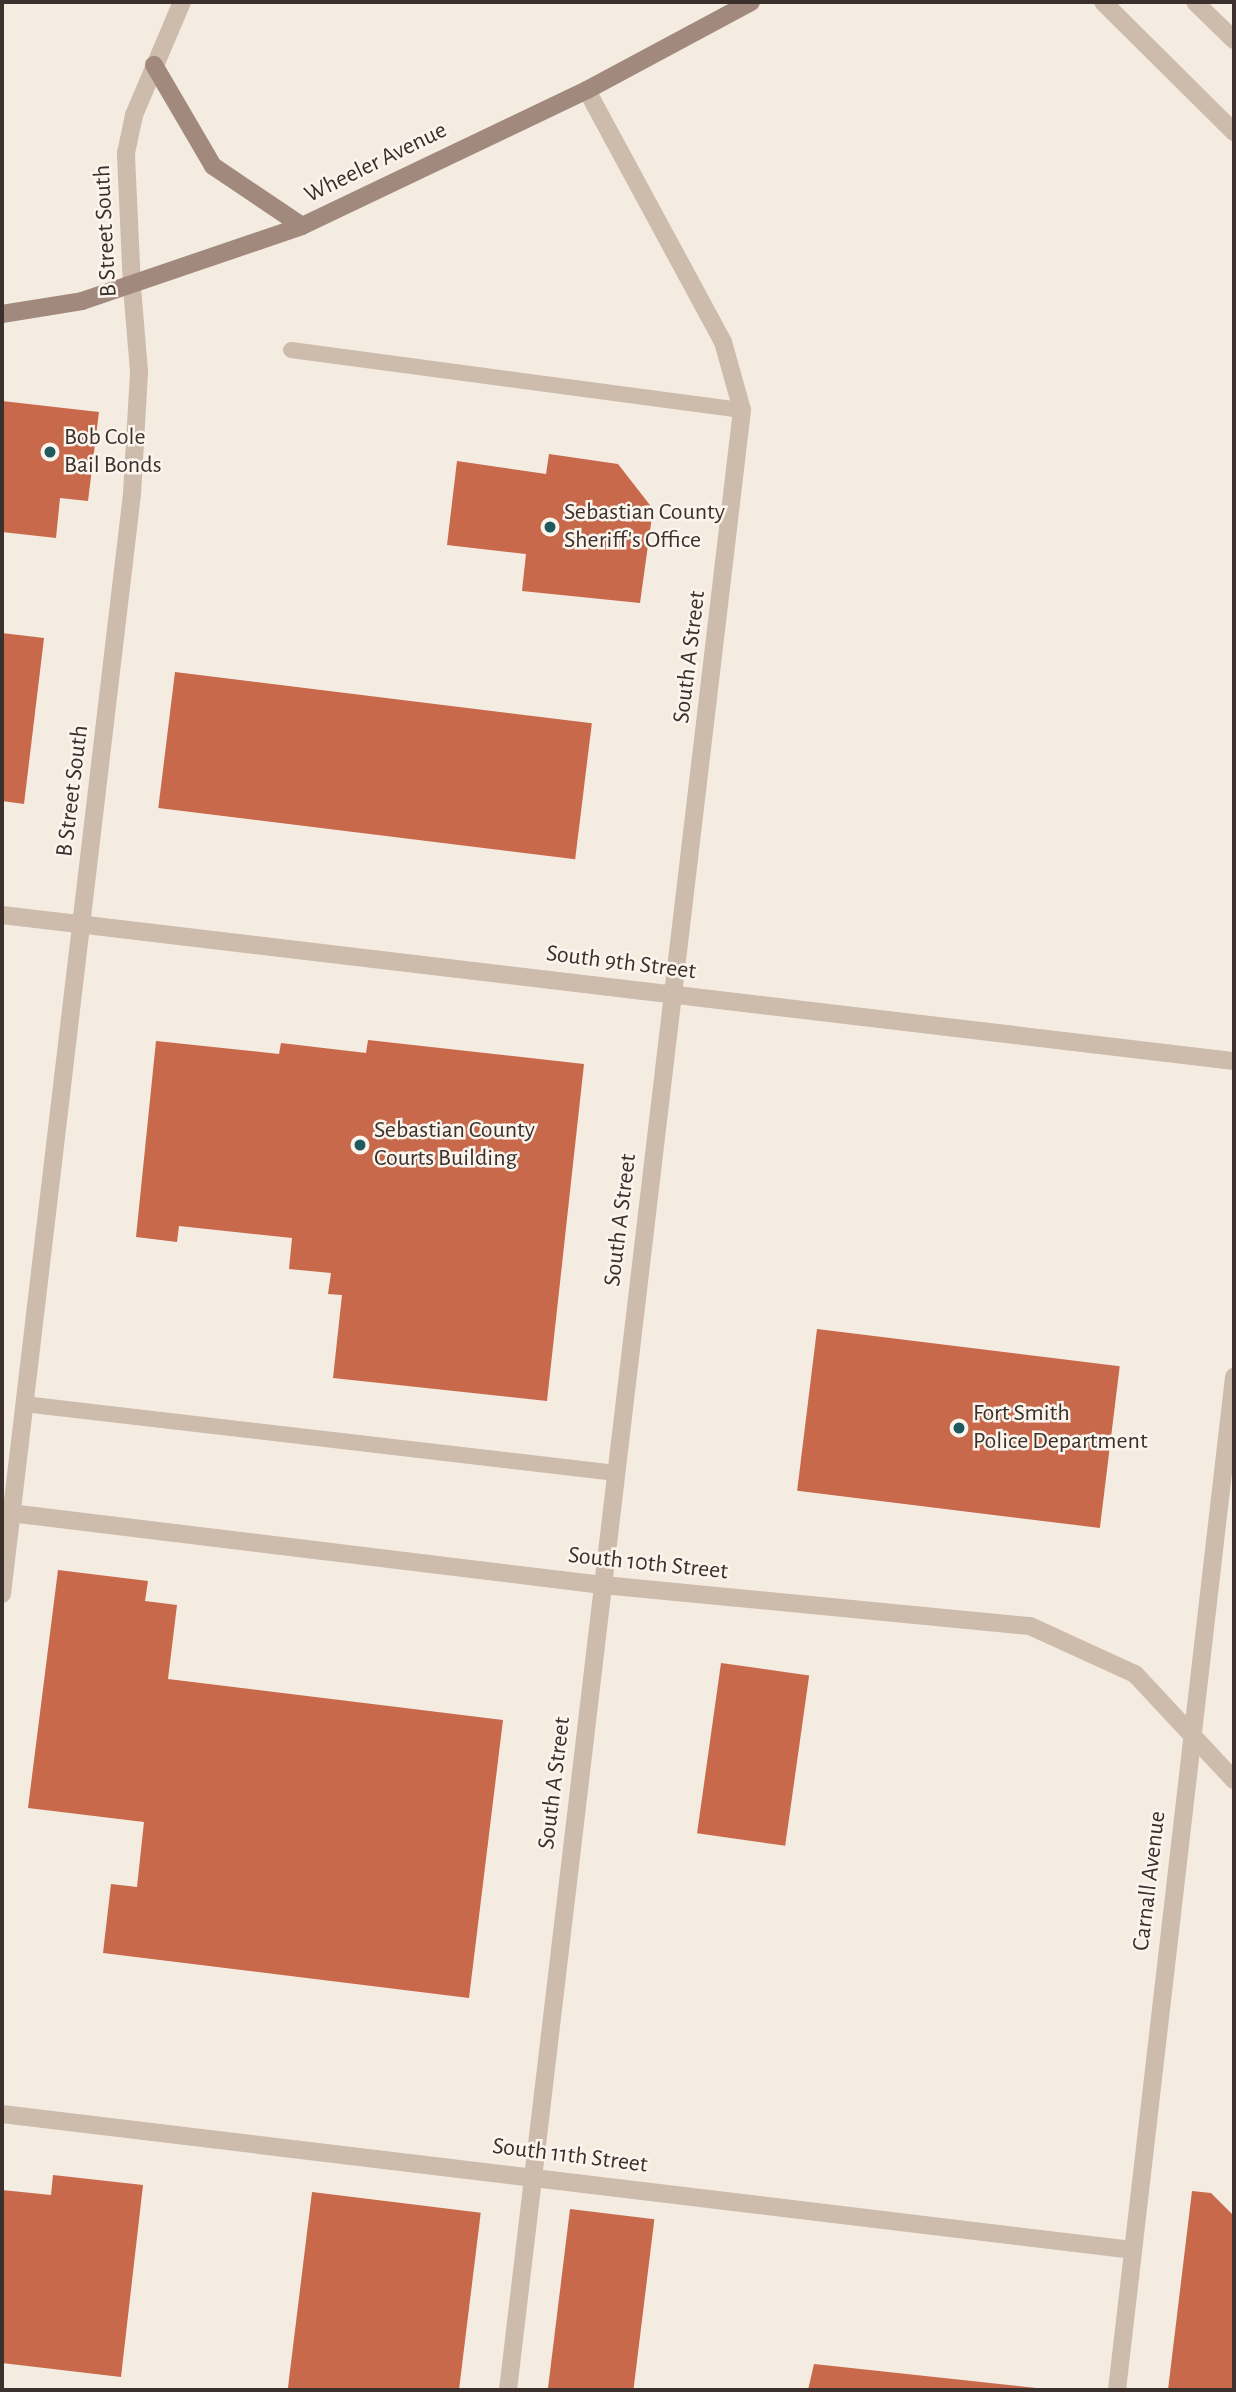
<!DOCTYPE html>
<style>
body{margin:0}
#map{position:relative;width:1236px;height:2392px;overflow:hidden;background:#f4ebe1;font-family:"Alegreya Sans",sans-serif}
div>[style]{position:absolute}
.building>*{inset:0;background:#c8694b;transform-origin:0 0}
.service>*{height:16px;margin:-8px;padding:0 8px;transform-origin:8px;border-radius:8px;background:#cdbbac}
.minor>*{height:18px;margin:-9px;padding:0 9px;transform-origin:9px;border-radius:9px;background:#cdbbac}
.tertiary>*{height:18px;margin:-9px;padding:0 9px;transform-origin:9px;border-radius:9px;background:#cdbbac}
.secondary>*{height:18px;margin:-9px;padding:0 9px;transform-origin:9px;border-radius:9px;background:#a18a7d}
.dots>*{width:19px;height:19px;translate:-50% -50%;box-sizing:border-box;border:4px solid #fbf5ee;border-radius:50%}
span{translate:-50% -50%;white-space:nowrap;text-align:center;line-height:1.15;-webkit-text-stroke:5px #fbf5ee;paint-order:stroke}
.street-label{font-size:24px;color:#3b302b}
.poi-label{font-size:24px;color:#3b302b}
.left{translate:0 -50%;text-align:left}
.frame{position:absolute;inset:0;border:4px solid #3b302b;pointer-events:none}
</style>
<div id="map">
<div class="building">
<div style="clip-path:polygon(2px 401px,99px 412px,88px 501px,60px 498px,56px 538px,2px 532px)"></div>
<div style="clip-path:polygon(549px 454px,618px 464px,653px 509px,640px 603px,522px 591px,526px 554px,447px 545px,457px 461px,546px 474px)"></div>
<div style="clip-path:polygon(2px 633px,44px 638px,24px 804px,2px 801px)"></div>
<div style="left:175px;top:672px;width:420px;height:137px;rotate:7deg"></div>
<div style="clip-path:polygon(368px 1040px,584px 1064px,547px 1401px,333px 1378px,342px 1295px,328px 1294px,331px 1273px,289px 1269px,292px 1238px,179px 1226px,177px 1242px,136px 1237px,156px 1041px,279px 1054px,281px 1043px,366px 1053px)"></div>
<div style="left:817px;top:1329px;width:305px;height:163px;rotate:7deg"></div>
<div style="clip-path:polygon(58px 1570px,148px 1581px,145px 1601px,177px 1605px,168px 1679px,503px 1720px,469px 1998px,103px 1953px,111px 1884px,137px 1887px,144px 1822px,28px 1808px)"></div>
<div style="left:721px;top:1663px;width:89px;height:172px;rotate:8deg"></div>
<div style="clip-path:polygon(53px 2175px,143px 2185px,121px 2377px,2px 2363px,2px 2190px,51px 2195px)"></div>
<div style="clip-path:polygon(1192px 2191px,1211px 2193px,1234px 2216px,1234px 2390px,1168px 2390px)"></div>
<div style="left:312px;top:2192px;width:170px;height:199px;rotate:7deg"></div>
<div style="left:570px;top:2209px;width:85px;height:182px;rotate:7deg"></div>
<div style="clip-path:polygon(814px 2364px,1036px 2388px,1036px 2390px,808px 2390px)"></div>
</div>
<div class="service">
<div style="left:291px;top:350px;width:455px;rotate:7.6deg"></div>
<div style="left:24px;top:1404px;width:596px;rotate:6.65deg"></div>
</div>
<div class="minor">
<div style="left:1103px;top:2px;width:185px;rotate:44.8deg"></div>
<div style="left:1195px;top:2px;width:54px;rotate:44.3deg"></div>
<div style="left:132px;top:287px;width:134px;rotate:-92.6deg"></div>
<div style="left:126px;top:153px;width:39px;rotate:-78deg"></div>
<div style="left:134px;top:115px;width:123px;rotate:-67deg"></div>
<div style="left:2px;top:915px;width:1241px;rotate:6.76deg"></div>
<div style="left:2px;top:1512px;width:605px;rotate:6.93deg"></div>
<div style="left:603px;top:1585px;width:429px;rotate:5.5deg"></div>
<div style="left:1030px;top:1626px;width:115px;rotate:24.6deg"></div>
<div style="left:1135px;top:1674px;width:145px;rotate:47deg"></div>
<div style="left:2px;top:2114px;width:1138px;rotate:6.86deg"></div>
<div style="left:508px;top:2390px;width:1994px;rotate:-83.26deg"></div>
<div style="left:742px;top:410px;width:71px;rotate:-105.6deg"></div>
<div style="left:723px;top:342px;width:286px;rotate:-118.4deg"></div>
<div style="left:1117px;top:2390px;width:1020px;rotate:-83.41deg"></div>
</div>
<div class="tertiary">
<div style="left:2px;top:1594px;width:1108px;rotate:-83.26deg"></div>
<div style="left:132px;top:494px;width:123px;rotate:-86.7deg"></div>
<div style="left:139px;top:371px;width:84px;rotate:-94.8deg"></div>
</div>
<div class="secondary">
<div style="left:154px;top:65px;width:117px;rotate:59.7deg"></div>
<div style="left:213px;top:166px;width:107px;rotate:34deg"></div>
<div style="left:2px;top:314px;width:81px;rotate:-9.2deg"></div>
<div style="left:82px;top:301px;width:232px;rotate:-18.8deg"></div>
<div style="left:302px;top:226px;width:316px;rotate:-25.5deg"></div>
<div style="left:587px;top:90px;width:186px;rotate:-28.2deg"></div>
</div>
<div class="dots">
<div style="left:50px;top:452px;background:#1f5a5e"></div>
<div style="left:550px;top:527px;background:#1f5a5e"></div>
<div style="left:360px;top:1145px;background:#1f5a5e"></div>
<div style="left:959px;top:1428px;background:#1f5a5e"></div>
</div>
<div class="street-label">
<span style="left:376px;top:163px;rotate:-26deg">Wheeler Avenue</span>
<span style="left:106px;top:231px;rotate:-93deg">B Street South</span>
<span style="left:690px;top:657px;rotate:-83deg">South A Street</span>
<span style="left:73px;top:791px;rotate:-83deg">B Street South</span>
<span style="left:621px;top:963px;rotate:7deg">South 9th Street</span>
<span style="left:621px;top:1220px;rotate:-83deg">South A Street</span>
<span style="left:648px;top:1564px;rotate:6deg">South 10th Street</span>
<span style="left:555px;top:1783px;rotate:-83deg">South A Street</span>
<span style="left:1150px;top:1881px;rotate:-83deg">Carnall Avenue</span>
<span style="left:570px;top:2156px;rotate:7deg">South 11th Street</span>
</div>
<div class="poi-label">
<span class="left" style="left:64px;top:452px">Bob Cole<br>Bail Bonds</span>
<span class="left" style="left:564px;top:527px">Sebastian County<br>Sheriff's Office</span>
<span class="left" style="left:374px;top:1145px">Sebastian County<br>Courts Building</span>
<span class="left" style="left:973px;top:1428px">Fort Smith<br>Police Department</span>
</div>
<div class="frame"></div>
</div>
